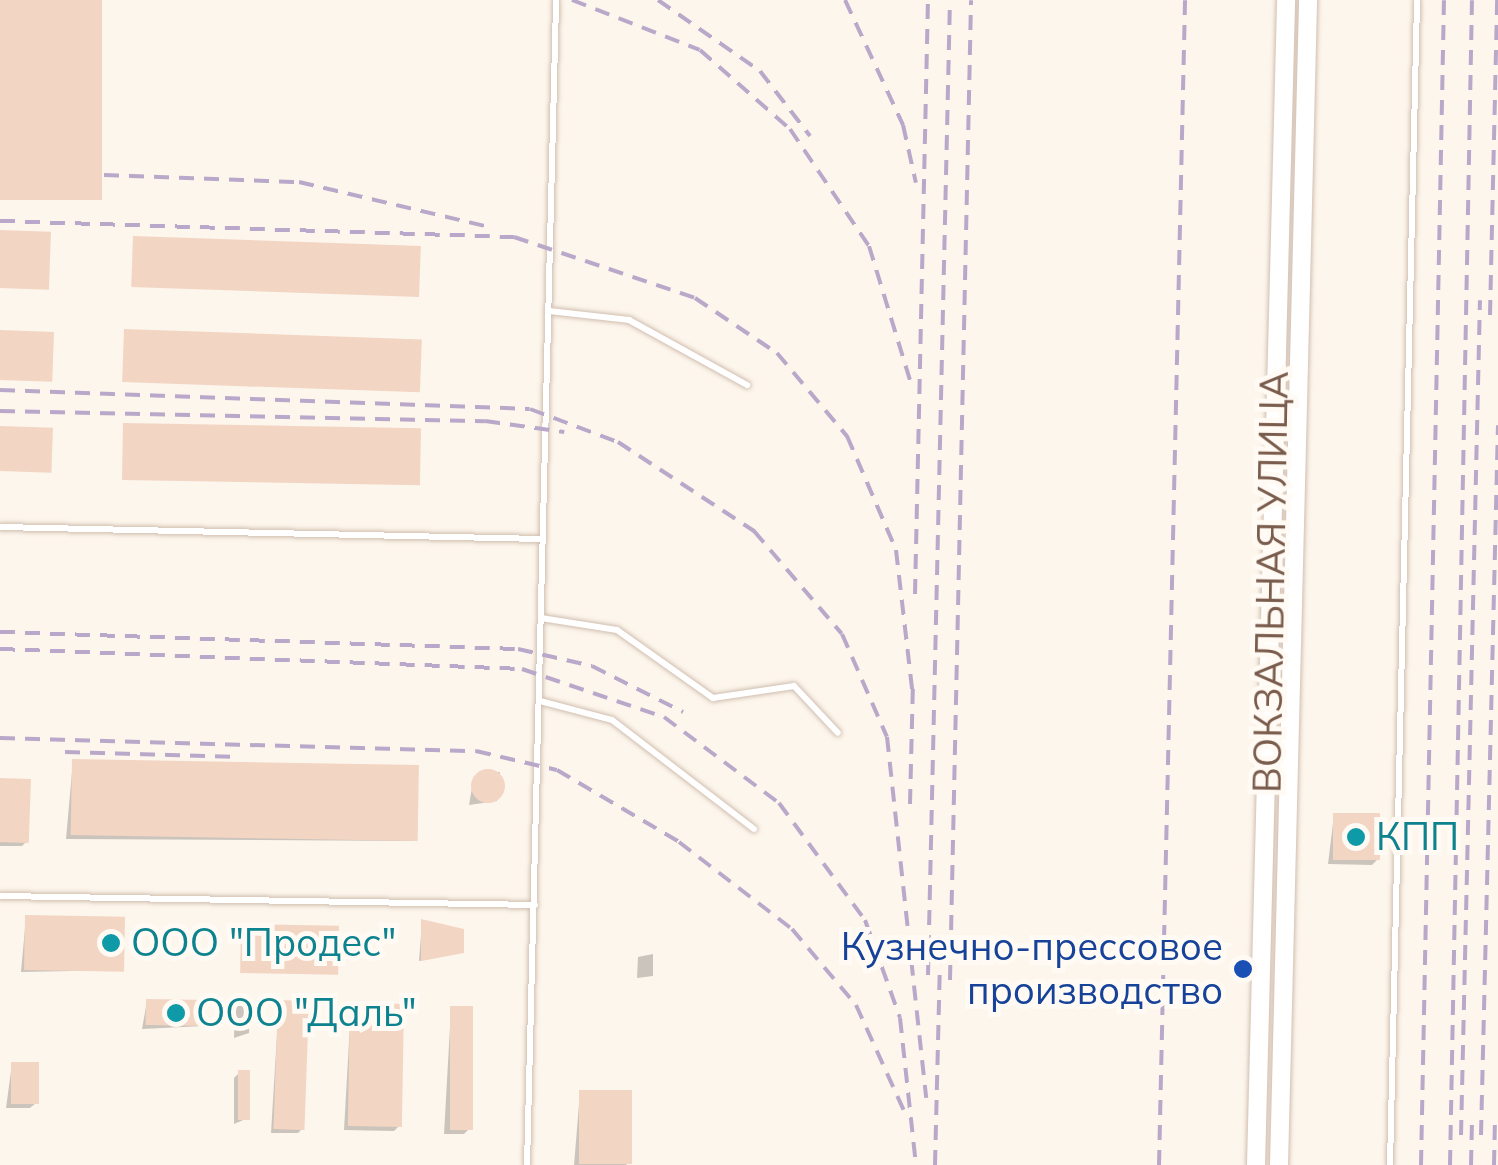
<!DOCTYPE html>
<meta charset="utf-8">
<style>
body{margin:0}
#map{position:relative;width:1498px;height:1165px;overflow:hidden;background:#fdf6ec;font-family:Mulish,sans-serif}
div>[style]{position:absolute}
.shadow>*{inset:0;background:#0003}
.building>*{inset:0;background:#f3d5c3;transform-origin:0 0}
.round{border-radius:50%}
.roads{filter:drop-shadow(0 0 2px #d1beb0) drop-shadow(0 0 2px #d1beb0)}
.service>*{height:6px;margin:-3px;padding:0 3px;transform-origin:3px;border-radius:3px;background:#fff}
.secondary>*{height:18px;margin:-9px;padding:0 9px;transform-origin:9px;border-radius:9px;background:#fff}
.rail>*{height:4px;margin-top:-2px;transform-origin:0;background:repeating-linear-gradient(90deg,#b9a8c9 0 15px,transparent 0 25px)}
.dots>*{width:28px;height:28px;translate:-50% -50%;box-sizing:border-box;border:5px solid #fffaf3;border-radius:50%}
span{translate:-50% -50%;white-space:nowrap;text-align:center;line-height:1.15;-webkit-text-stroke:10px #fffaf3;paint-order:stroke}
.street-label{font-size:38px;color:#7a5c4d}
.culture-label{font-size:38px;color:#0d838f}
.left{translate:0 -50%;text-align:left}
.transit-label{font-size:38px;color:#164399}
.right{translate:-100% -50%;text-align:right}
</style>
<div id="map">
<div class="shadow">
<div style="clip-path:polygon(73px 761px,414px 841px,66px 839px)"></div>
<div style="clip-path:polygon(500px 772px,497px 801px,469px 805px,474px 776px)"></div>
<div style="clip-path:polygon(0 781px,27px 841px,22px 846px,0 846px)"></div>
<div style="clip-path:polygon(1334px 815px,1377px 860px,1372px 865px,1328px 864px)"></div>
<div style="clip-path:polygon(26px 917px,122px 970px,21px 972px)"></div>
<div style="clip-path:polygon(422px 922px,462px 952px,419px 961px)"></div>
<div style="clip-path:polygon(653px 954px,653px 976px,637px 978px,638px 957px)"></div>
<div style="clip-path:polygon(147px 1001px,204px 1026px,142px 1029px)"></div>
<div style="clip-path:polygon(250px 1002px,249px 1033px,234px 1038px,235px 1007px)"></div>
<div style="clip-path:polygon(279px 1002px,303px 1128px,298px 1133px,271px 1133px)"></div>
<div style="clip-path:polygon(351px 1006px,399px 1126px,394px 1131px,344px 1130px)"></div>
<div style="clip-path:polygon(451px 1009px,469px 1129px,464px 1134px,444px 1134px)"></div>
<div style="clip-path:polygon(12px 1064px,36px 1103px,30px 1108px,6px 1108px)"></div>
<div style="clip-path:polygon(240px 1072px,248px 1118px,234px 1124px,234px 1078px)"></div>
<div style="clip-path:polygon(580px 1092px,628px 1163px,626px 1165px,574px 1165px)"></div>
</div>
<div class="building">
<div style="left:0;top:0;width:102px;height:200px"></div>
<div style="left:0;top:230px;width:51px;height:58px;rotate:2deg"></div>
<div style="left:133px;top:236px;width:288px;height:51px;rotate:2deg"></div>
<div style="left:124px;top:329px;width:298px;height:53px;rotate:2deg"></div>
<div style="left:0;top:330px;width:54px;height:50px;rotate:2deg"></div>
<div style="left:123px;top:423px;width:298px;height:57px;rotate:1deg"></div>
<div style="left:0;top:426px;width:53px;height:45px;rotate:2deg"></div>
<div style="left:72px;top:759px;width:347px;height:76px;rotate:1deg"></div>
<div class="round" style="left:471px;top:769px;width:34px;height:34px"></div>
<div style="left:0;top:778px;width:31px;height:64px;rotate:2deg"></div>
<div style="left:1333px;top:813px;width:47px;height:47px"></div>
<div style="left:25px;top:915px;width:100px;height:55px;rotate:1deg"></div>
<div style="clip-path:polygon(421px 919px,464px 929px,464px 953px,421px 961px)"></div>
<div style="left:241px;top:924px;width:98px;height:49px;rotate:1deg"></div>
<div style="left:146px;top:999px;width:61px;height:26px;rotate:1deg"></div>
<div style="left:278px;top:1000px;width:31px;height:129px;rotate:2deg"></div>
<div style="left:350px;top:1003px;width:54px;height:123px;rotate:1deg"></div>
<div style="left:450px;top:1006px;width:23px;height:124px"></div>
<div style="left:11px;top:1062px;width:28px;height:42px"></div>
<div style="left:238px;top:1070px;width:12px;height:50px"></div>
<div style="left:579px;top:1090px;width:53px;height:74px"></div>
</div>
<div class="roads">
<div class="service">
<div style="left:549px;top:311px;width:81px;rotate:6.4deg"></div>
<div style="left:629px;top:320px;width:135px;rotate:28.8deg"></div>
<div style="left:0;top:527px;width:543px;rotate:1.27deg"></div>
<div style="left:541px;top:618px;width:77px;rotate:9deg"></div>
<div style="left:617px;top:630px;width:118px;rotate:35.3deg"></div>
<div style="left:713px;top:698px;width:82px;rotate:-8.4deg"></div>
<div style="left:794px;top:686px;width:64px;rotate:46.9deg"></div>
<div style="left:540px;top:701px;width:74px;rotate:14.8deg"></div>
<div style="left:612px;top:720px;width:179px;rotate:37.5deg"></div>
<div style="left:0;top:896px;width:535px;rotate:0.96deg"></div>
<div style="left:527px;top:1165px;width:1165px;rotate:-88.57deg"></div>
<div style="left:1390px;top:1165px;width:1165px;rotate:-88.67deg"></div>
</div>
<div class="secondary">
<div style="left:1256px;top:1165px;width:1165px;rotate:-88.52deg"></div>
<div style="left:1279px;top:1165px;width:1165px;rotate:-88.57deg"></div>
</div>
</div>
<div class="rail">
<div style="left:572px;top:0;width:137px;rotate:21.3deg"></div>
<div style="left:700px;top:50px;width:120px;rotate:41.3deg"></div>
<div style="left:790px;top:129px;width:141px;rotate:56deg"></div>
<div style="left:869px;top:246px;width:140px;rotate:73deg"></div>
<div style="left:658px;top:0;width:124px;rotate:34.8deg"></div>
<div style="left:760px;top:71px;width:82px;rotate:52.4deg"></div>
<div style="left:845px;top:0;width:138px;rotate:65.1deg"></div>
<div style="left:903px;top:125px;width:59px;rotate:77.4deg"></div>
<div style="left:104px;top:175px;width:195px;rotate:2.1deg"></div>
<div style="left:299px;top:182px;width:196px;rotate:13.3deg"></div>
<div style="left:0;top:221px;width:514px;rotate:1.78deg"></div>
<div style="left:514px;top:237px;width:191px;rotate:18.6deg"></div>
<div style="left:695px;top:298px;width:99px;rotate:33.9deg"></div>
<div style="left:777px;top:353px;width:109px;rotate:49.9deg"></div>
<div style="left:847px;top:436px;width:124px;rotate:66.7deg"></div>
<div style="left:896px;top:550px;width:147px;rotate:83.4deg"></div>
<div style="left:1490px;top:315px;width:315px;rotate:-88.7deg"></div>
<div style="left:0;top:390px;width:530px;rotate:2.05deg"></div>
<div style="left:530px;top:409px;width:94px;rotate:20.6deg"></div>
<div style="left:618px;top:442px;width:163px;rotate:33.2deg"></div>
<div style="left:754px;top:531px;width:135px;rotate:49.5deg"></div>
<div style="left:842px;top:634px;width:112px;rotate:66.4deg"></div>
<div style="left:887px;top:737px;width:363px;rotate:83.8deg"></div>
<div style="left:0;top:411px;width:485px;rotate:1.2deg"></div>
<div style="left:485px;top:421px;width:80px;rotate:7.9deg"></div>
<div style="left:915px;top:594px;width:594px;rotate:-88.75deg"></div>
<div style="left:0;top:632px;width:518px;rotate:1.88deg"></div>
<div style="left:518px;top:649px;width:76px;rotate:12.9deg"></div>
<div style="left:592px;top:666px;width:102px;rotate:26.8deg"></div>
<div style="left:0;top:649px;width:522px;rotate:2.19deg"></div>
<div style="left:522px;top:669px;width:150px;rotate:18.7deg"></div>
<div style="left:664px;top:717px;width:144px;rotate:36.8deg"></div>
<div style="left:779px;top:803px;width:145px;rotate:53.7deg"></div>
<div style="left:865px;top:920px;width:104px;rotate:70.3deg"></div>
<div style="left:900px;top:1018px;width:148px;rotate:83.8deg"></div>
<div style="left:0;top:738px;width:476px;rotate:1.6deg"></div>
<div style="left:476px;top:751px;width:83px;rotate:13.2deg"></div>
<div style="left:557px;top:770px;width:142px;rotate:30.5deg"></div>
<div style="left:679px;top:842px;width:143px;rotate:37.6deg"></div>
<div style="left:792px;top:929px;width:99px;rotate:49.9deg"></div>
<div style="left:856px;top:1005px;width:116px;rotate:65.6deg"></div>
<div style="left:65px;top:752px;width:175px;rotate:1.6deg"></div>
<div style="left:910px;top:804px;width:120px;rotate:-88.6deg"></div>
<div style="left:928px;top:975px;width:975px;rotate:-88.71deg"></div>
<div style="left:950px;top:980px;width:980px;rotate:-88.77deg"></div>
<div style="left:1461px;top:1135px;width:835px;rotate:-88.7deg"></div>
<div style="left:1481px;top:1135px;width:710px;rotate:-88.63deg"></div>
<div style="left:935px;top:1165px;width:205px;rotate:-88.6deg"></div>
<div style="left:1159px;top:1165px;width:1165px;rotate:-88.72deg"></div>
<div style="left:1421px;top:1165px;width:1165px;rotate:-88.87deg"></div>
<div style="left:1450px;top:1165px;width:1165px;rotate:-88.92deg"></div>
<div style="left:1471px;top:1165px;width:45px;rotate:-88.7deg"></div>
<div style="left:1494px;top:1165px;width:49px;rotate:-88.8deg"></div>
</div>
<div class="dots">
<div style="left:1356px;top:837px;background:#0f9aa8"></div>
<div style="left:111px;top:943px;background:#0f9aa8"></div>
<div style="left:1243px;top:969px;background:#1a4fb4"></div>
<div style="left:176px;top:1013px;background:#0f9aa8"></div>
</div>
<div class="street-label">
<span style="left:1271px;top:582px;rotate:-89deg">ВОКЗАЛЬНАЯ УЛИЦА</span>
</div>
<div class="culture-label">
<span class="left" style="left:1376px;top:837px">КПП</span>
<span class="left" style="left:131px;top:943px">ООО "Продес"</span>
<span class="left" style="left:196px;top:1013px">ООО "Даль"</span>
</div>
<div class="transit-label">
<span class="right" style="left:1223px;top:969px">Кузнечно-прессовое<br>производство</span>
</div>
</div>
